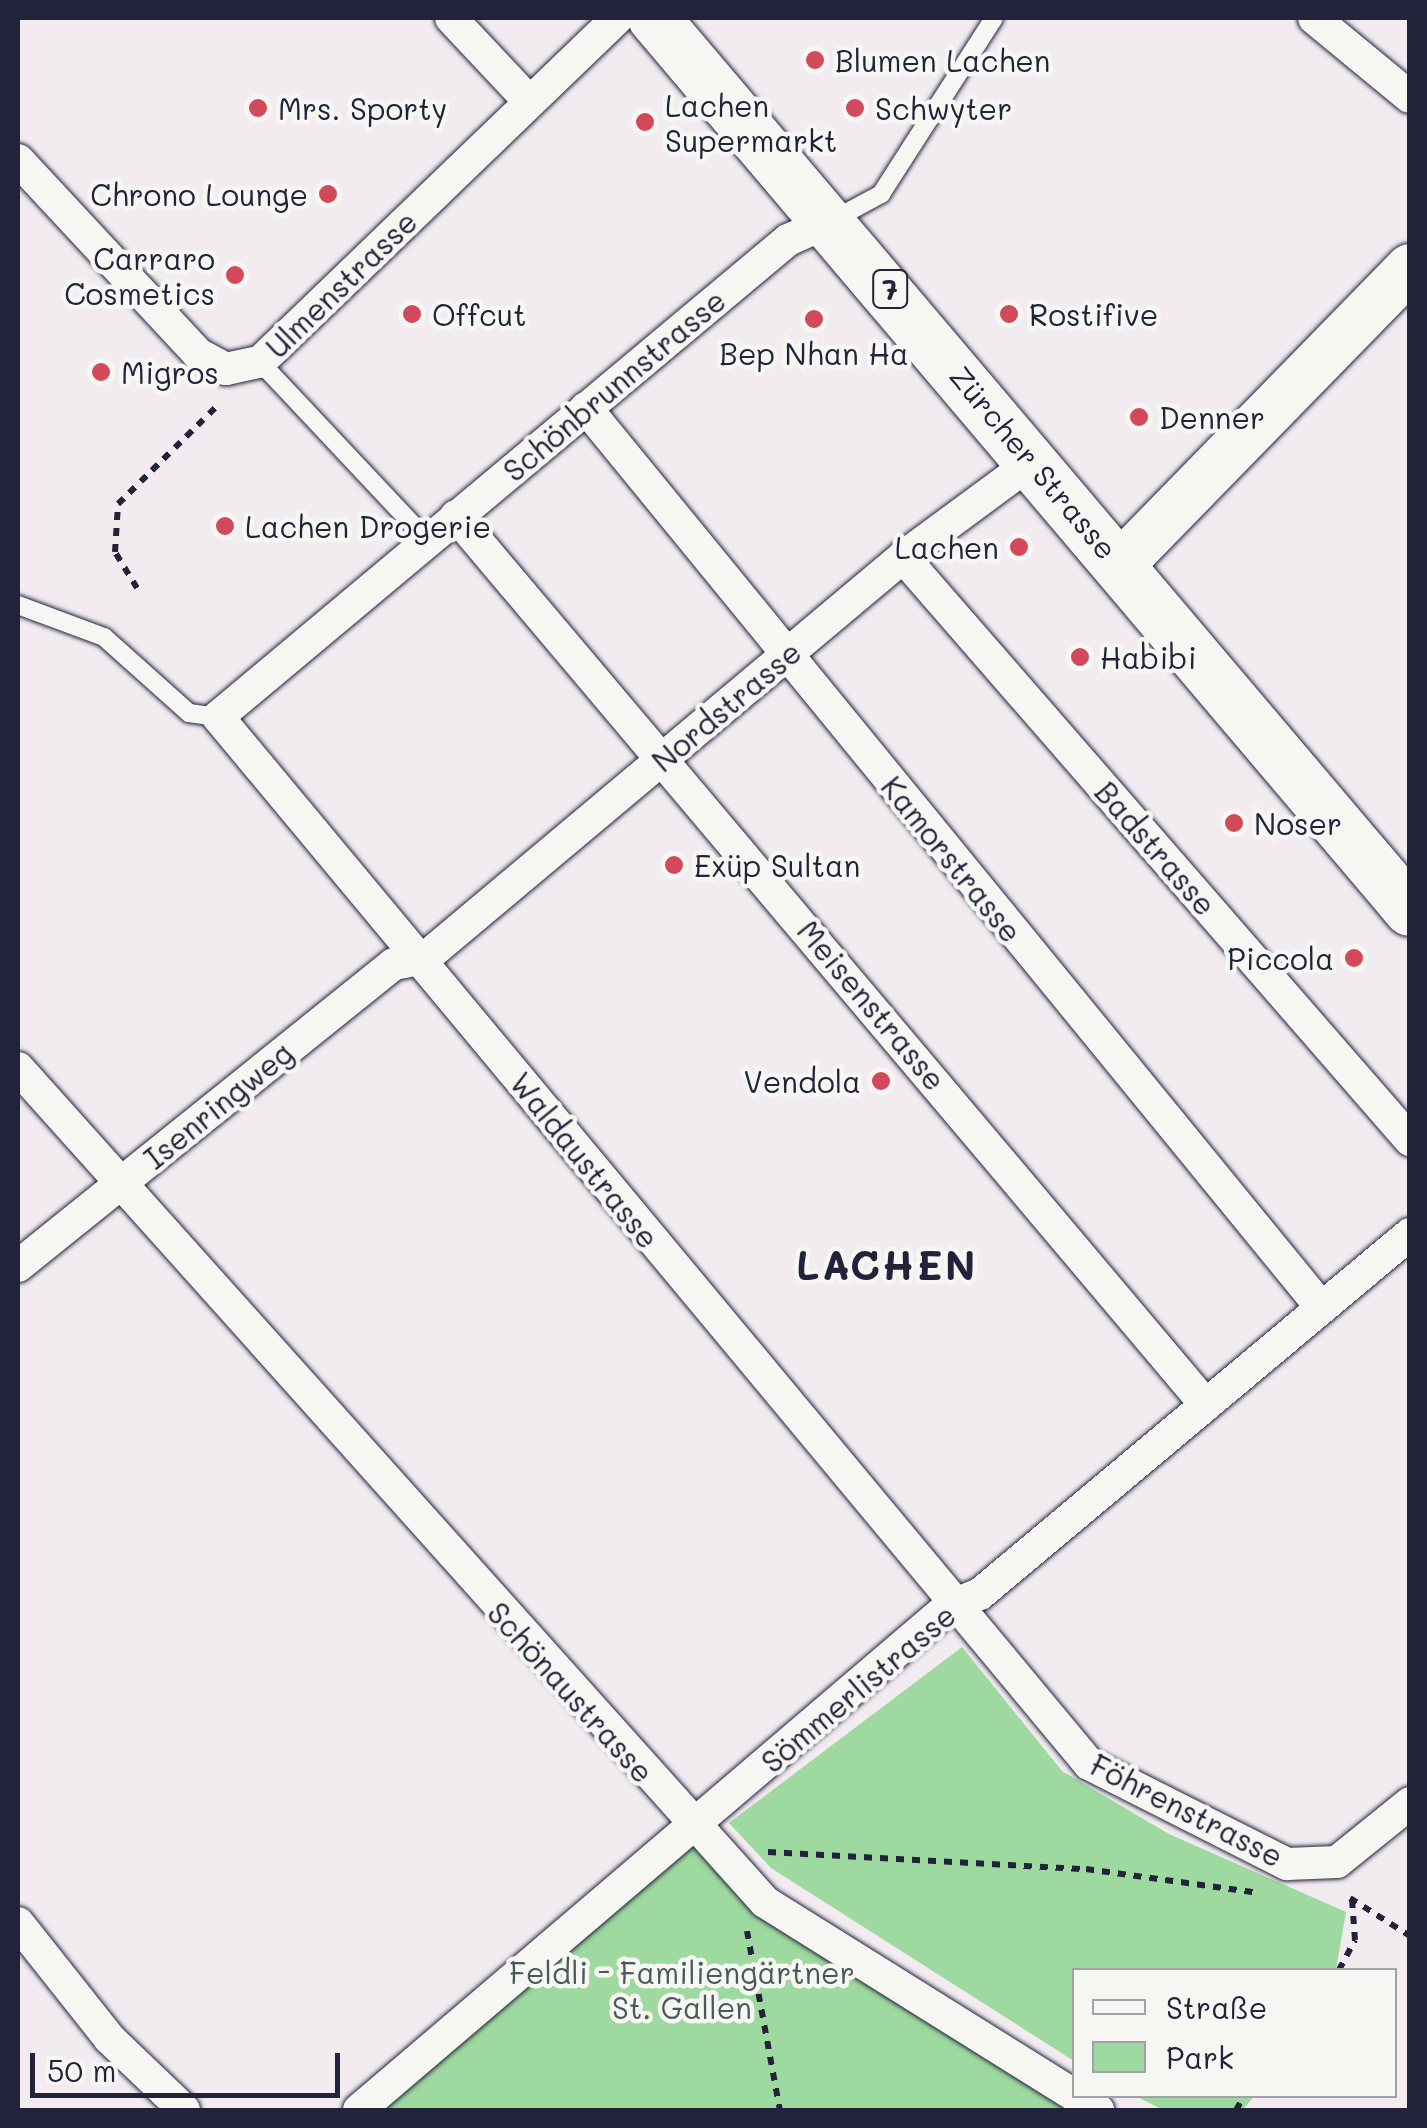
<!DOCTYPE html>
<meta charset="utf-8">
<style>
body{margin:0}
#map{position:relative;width:1427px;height:2128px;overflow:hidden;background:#f2ebf0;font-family:Mali,sans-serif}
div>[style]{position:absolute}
.green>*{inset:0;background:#9ed99f}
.path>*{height:6px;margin-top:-3px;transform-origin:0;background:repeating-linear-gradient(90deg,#22223b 0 8px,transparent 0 16px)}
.roads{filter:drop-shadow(0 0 2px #22223b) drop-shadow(0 0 2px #22223b)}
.lane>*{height:18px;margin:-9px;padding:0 9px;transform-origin:9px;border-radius:9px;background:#f6f6f2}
.street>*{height:32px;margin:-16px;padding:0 16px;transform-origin:16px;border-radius:16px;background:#f6f6f2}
.secondary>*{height:48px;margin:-24px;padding:0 24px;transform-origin:24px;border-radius:24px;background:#f6f6f2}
.primary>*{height:52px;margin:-26px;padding:0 26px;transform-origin:26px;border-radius:26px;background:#f6f6f2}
.dots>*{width:28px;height:28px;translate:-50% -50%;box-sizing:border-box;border:5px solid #f6f6f2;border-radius:50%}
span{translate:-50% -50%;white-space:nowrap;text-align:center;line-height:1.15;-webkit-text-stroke:9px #f6f6f2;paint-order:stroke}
.shield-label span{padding:2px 8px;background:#f6f6f2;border:2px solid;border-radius:8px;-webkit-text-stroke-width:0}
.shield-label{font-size:28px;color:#22223b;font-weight:700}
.poi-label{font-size:30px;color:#22223b}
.left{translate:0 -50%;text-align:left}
.right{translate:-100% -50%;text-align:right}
.street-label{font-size:30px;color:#22223b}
.park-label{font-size:30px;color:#475959}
.district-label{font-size:40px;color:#22223b;font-weight:700;letter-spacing:2.5px}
.frame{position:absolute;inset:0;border:20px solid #22223b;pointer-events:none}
.legend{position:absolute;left:1072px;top:1968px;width:325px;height:130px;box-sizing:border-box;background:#f6f6f2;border:2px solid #a1a1a9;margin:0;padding:12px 18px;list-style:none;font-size:30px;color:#22223b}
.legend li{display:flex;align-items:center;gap:20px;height:50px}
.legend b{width:50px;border:2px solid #a1a1a9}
.scale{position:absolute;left:30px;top:2053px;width:310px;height:45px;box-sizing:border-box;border:5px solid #22223b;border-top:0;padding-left:12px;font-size:30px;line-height:35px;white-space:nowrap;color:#22223b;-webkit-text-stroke:8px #f6f6f2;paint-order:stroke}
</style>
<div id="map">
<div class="green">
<div style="clip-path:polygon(962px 1647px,1062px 1771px,1169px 1834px,1346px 1912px,1336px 1970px,1074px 1970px,1074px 2061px,771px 1868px,729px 1823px)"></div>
<div style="clip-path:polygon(690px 1826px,731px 1870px,1076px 2110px,359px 2110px)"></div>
<div style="clip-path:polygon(1136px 2096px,1254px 2096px,1243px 2110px,1163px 2110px)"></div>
</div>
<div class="path">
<div style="left:137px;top:588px;width:42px;rotate:-121.4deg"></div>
<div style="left:115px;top:552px;width:48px;rotate:-86.4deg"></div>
<div style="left:118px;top:504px;width:142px;rotate:-44.7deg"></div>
<div style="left:768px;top:1852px;width:318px;rotate:3.1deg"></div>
<div style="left:1086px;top:1869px;width:175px;rotate:7.9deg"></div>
<div style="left:1350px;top:1898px;width:71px;rotate:32.3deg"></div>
<div style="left:747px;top:1931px;width:182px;rotate:79.6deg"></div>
<div style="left:1339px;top:1970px;width:34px;rotate:-62deg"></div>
<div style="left:1355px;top:1940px;width:41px;rotate:-94.2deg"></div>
<div style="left:1236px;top:2110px;width:16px;rotate:-60deg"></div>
</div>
<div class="roads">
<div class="lane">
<div style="left:833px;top:220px;width:55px;rotate:-28.4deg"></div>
<div style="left:881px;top:194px;width:209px;rotate:-57.3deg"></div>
<div style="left:260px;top:362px;width:243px;rotate:46.8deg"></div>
<div style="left:18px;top:605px;width:92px;rotate:20.4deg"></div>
<div style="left:104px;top:637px;width:114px;rotate:41.8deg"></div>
<div style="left:189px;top:713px;width:29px;rotate:8deg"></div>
</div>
<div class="street">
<div style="left:451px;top:18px;width:111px;rotate:46.8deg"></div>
<div style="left:1314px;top:18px;width:124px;rotate:39.5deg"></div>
<div style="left:18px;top:160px;width:265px;rotate:47.1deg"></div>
<div style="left:198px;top:354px;width:32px;rotate:28deg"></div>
<div style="left:226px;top:369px;width:35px;rotate:-12deg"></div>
<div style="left:260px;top:362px;width:496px;rotate:-43.9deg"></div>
<div style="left:833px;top:220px;width:49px;rotate:156deg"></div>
<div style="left:788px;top:240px;width:743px;rotate:140.08deg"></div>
<div style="left:218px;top:717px;width:1362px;rotate:50.24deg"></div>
<div style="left:1089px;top:1764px;width:222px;rotate:26.8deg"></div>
<div style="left:1287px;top:1864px;width:50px;rotate:-2.3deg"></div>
<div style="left:1337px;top:1862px;width:94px;rotate:-38.9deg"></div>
<div style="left:586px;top:408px;width:1161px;rotate:50.73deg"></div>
<div style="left:456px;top:516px;width:1163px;rotate:49.85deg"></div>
<div style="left:903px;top:557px;width:773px;rotate:48.99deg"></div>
<div style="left:18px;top:1068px;width:1120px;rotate:48.15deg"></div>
<div style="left:765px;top:1902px;width:393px;rotate:32deg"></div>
<div style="left:18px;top:1266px;width:482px;rotate:-38.8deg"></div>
<div style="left:394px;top:964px;width:32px;rotate:-11deg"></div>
<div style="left:425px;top:958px;width:624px;rotate:-39.99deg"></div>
<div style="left:903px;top:557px;width:162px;rotate:-36.4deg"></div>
<div style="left:18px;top:1923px;width:147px;rotate:51.6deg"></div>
<div style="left:109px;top:2038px;width:104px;rotate:43.8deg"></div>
<div style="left:359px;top:2110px;width:777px;rotate:-40.46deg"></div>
<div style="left:950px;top:1606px;width:32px;rotate:-22deg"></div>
<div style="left:980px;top:1594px;width:561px;rotate:-39.94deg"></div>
</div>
<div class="secondary">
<div style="left:1120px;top:565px;width:415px;rotate:-45.7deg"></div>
</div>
<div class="primary">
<div style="left:654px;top:18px;width:1169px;rotate:49.72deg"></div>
</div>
</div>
<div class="dots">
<div style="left:815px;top:60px;background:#d1495b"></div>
<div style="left:258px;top:108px;background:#d1495b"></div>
<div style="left:855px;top:108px;background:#d1495b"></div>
<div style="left:645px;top:122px;background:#d1495b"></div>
<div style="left:328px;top:194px;background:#d1495b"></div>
<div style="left:235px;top:275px;background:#d1495b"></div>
<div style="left:412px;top:314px;background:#d1495b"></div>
<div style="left:1009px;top:314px;background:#d1495b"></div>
<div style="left:814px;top:319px;background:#d1495b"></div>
<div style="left:101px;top:372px;background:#d1495b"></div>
<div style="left:1139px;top:417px;background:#d1495b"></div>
<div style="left:225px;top:526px;background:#d1495b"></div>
<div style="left:1019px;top:547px;background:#d1495b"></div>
<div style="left:1080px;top:657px;background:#d1495b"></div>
<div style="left:1234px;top:823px;background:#d1495b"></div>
<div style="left:674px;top:865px;background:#d1495b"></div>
<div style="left:1354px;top:958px;background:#d1495b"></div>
<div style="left:881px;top:1081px;background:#d1495b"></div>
</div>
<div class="shield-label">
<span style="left:890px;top:289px">7</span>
</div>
<div class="poi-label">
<span class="left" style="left:835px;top:60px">Blumen Lachen</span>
<span class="left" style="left:665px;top:122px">Lachen<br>Supermarkt</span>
<span class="left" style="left:278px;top:108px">Mrs. Sporty</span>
<span class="left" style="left:875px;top:108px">Schwyter</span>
<span class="right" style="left:308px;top:194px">Chrono Lounge</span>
<span class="right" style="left:215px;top:275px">Carraro<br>Cosmetics</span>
<span class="left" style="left:432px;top:314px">Offcut</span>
<span class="left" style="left:1029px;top:314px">Rostifive</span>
<span style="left:814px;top:353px">Bep Nhan Ha</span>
<span class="left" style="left:121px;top:372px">Migros</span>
<span class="left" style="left:1159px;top:417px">Denner</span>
<span class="left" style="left:245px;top:526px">Lachen Drogerie</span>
<span class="right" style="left:999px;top:547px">Lachen</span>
<span class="left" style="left:1100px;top:657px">Habibi</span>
<span class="left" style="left:1254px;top:823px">Noser</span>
<span class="left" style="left:694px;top:865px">Exüp Sultan</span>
<span class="right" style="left:1334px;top:958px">Piccola</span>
<span class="right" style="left:861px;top:1081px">Vendola</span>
</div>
<div class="street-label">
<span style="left:341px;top:284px;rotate:-44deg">Ulmenstrasse</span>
<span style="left:614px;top:385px;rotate:-40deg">Schönbrunnstrasse</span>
<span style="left:1034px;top:462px;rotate:50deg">Zürcher Strasse</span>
<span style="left:726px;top:706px;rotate:-40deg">Nordstrasse</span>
<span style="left:1156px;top:848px;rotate:49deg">Badstrasse</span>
<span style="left:952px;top:859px;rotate:51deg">Kamorstrasse</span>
<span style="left:872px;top:1005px;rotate:50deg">Meisenstrasse</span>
<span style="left:218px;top:1105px;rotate:-39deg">Isenringweg</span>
<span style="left:585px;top:1160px;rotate:51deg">Waldaustrasse</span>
<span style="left:858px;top:1688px;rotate:-40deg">Sömmerlistrasse</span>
<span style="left:571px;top:1692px;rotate:48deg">Schönaustrasse</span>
<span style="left:1187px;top:1810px;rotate:27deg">Föhrenstrasse</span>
</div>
<div class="park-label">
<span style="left:682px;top:1989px">Feldli - Familiengärtner<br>St. Gallen</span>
</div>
<div class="district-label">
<span style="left:887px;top:1264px">LACHEN</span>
</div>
<div class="frame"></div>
<ul class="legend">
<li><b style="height:12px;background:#f6f6f2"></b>Straße</li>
<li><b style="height:28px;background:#9ed99f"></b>Park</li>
</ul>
<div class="scale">50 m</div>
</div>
